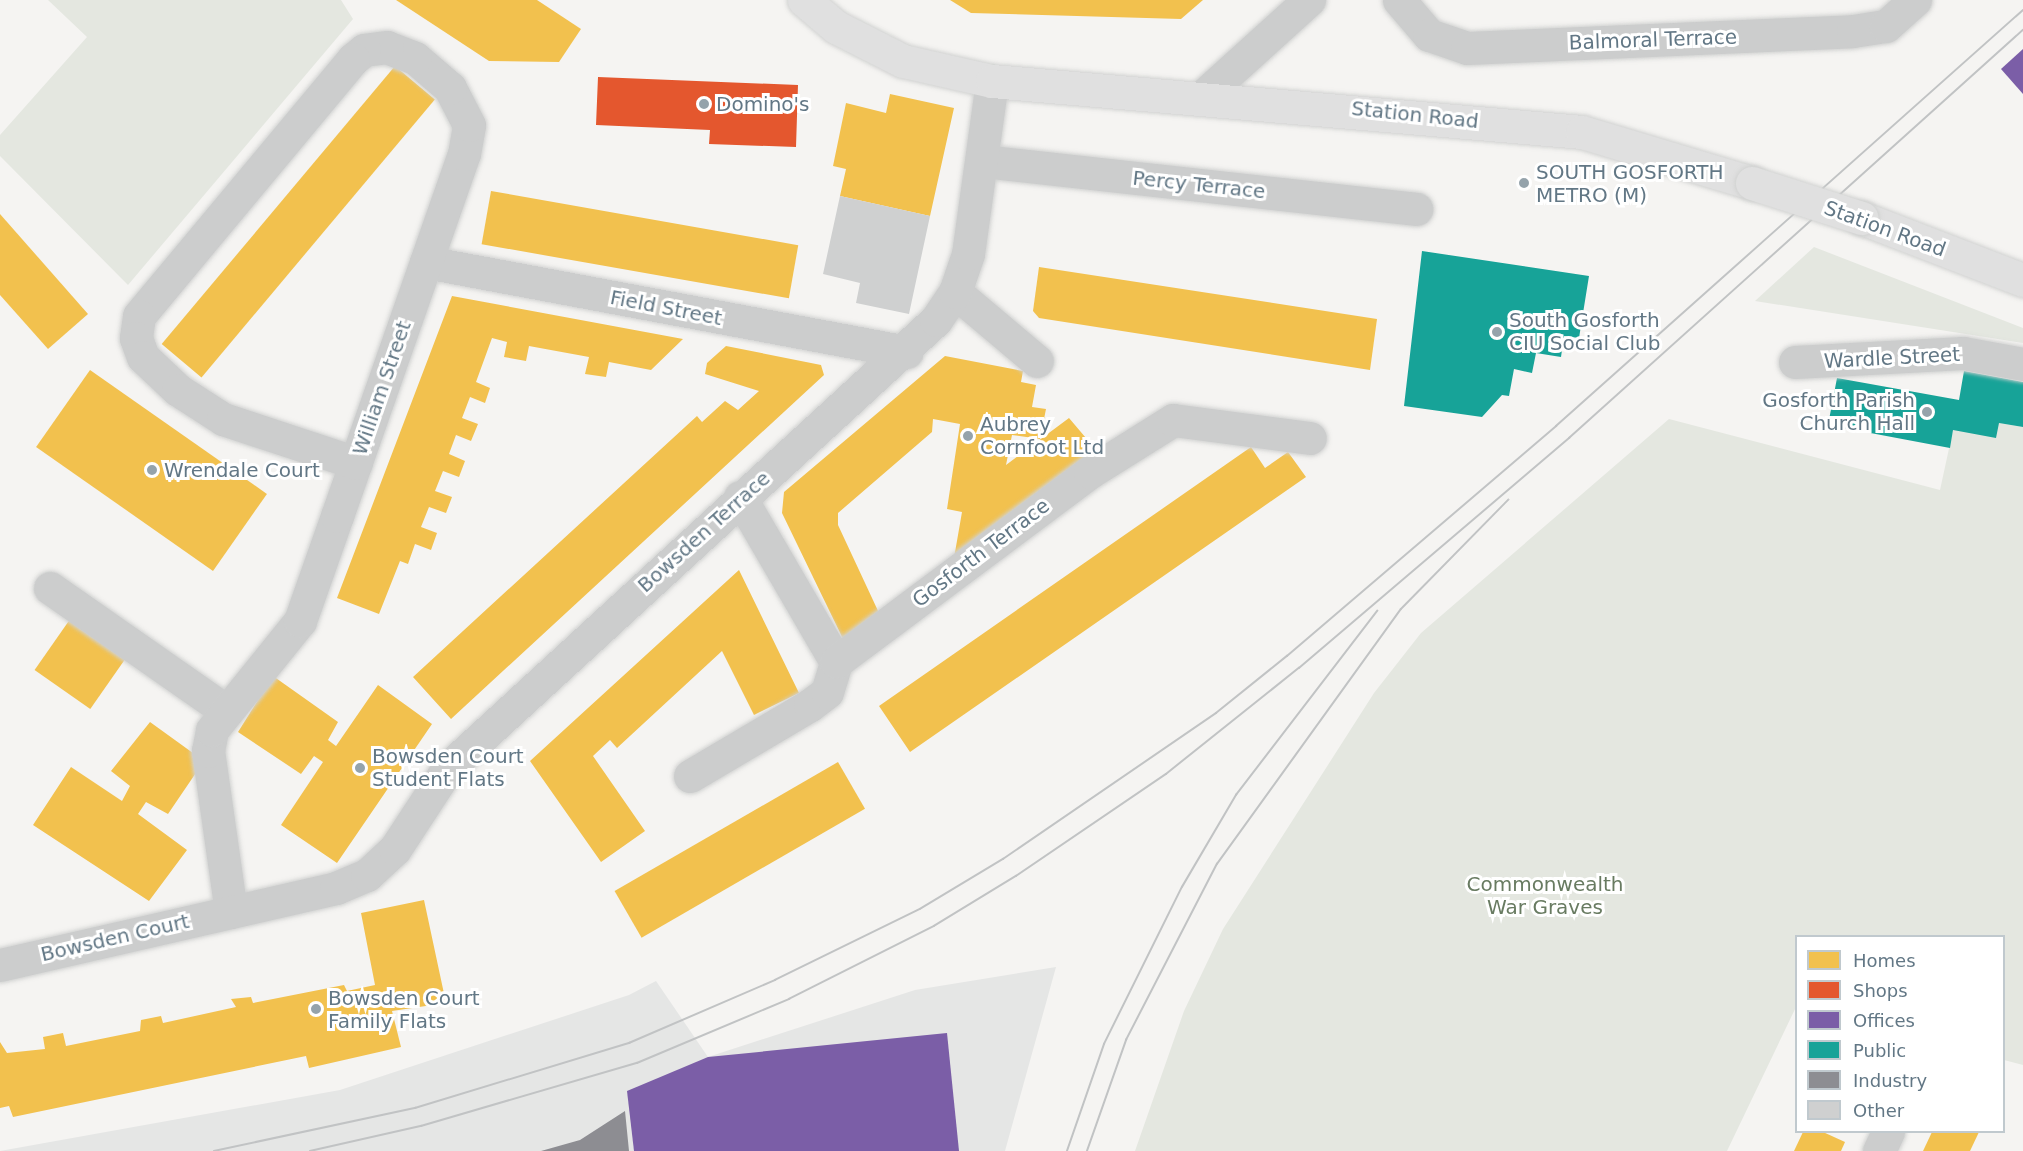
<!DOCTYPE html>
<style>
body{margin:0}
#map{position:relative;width:2023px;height:1151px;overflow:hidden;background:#f5f4f2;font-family:"DejaVu Sans",sans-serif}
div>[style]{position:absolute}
.built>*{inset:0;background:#e5e6e5}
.green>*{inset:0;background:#e4e7e0}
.homes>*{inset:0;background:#f2c14e;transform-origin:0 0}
.shops>*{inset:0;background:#e4572e}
.offices>*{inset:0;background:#7b5ea7}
.public>*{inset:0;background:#17a398}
.industry>*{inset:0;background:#8d8d92}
.building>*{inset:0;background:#cfd0d0}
.roads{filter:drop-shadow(0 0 2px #d1d2d1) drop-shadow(0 0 2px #d1d2d1)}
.minor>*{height:33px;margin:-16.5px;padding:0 16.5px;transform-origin:16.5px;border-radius:16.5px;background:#cccdcd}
.major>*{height:33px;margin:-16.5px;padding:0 16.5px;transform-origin:16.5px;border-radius:16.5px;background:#e0e0e0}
.tram>*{height:1.5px;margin:-0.75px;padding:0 0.75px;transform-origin:0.75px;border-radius:0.75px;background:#c1c3c4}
.bridges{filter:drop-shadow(0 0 2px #d1d2d1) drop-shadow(0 0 2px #d1d2d1)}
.major-bridge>*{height:33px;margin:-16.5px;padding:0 16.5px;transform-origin:16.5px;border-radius:16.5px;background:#e0e0e0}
.dots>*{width:16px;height:16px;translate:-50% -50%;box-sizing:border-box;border:3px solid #fff;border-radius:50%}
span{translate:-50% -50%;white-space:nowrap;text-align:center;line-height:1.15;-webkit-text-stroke:6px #fff;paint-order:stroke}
.street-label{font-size:20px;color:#627785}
.poi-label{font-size:20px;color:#627785}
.left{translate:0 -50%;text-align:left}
.right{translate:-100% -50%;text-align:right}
.park-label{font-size:20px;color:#687b61}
.legend{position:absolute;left:1795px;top:935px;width:210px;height:198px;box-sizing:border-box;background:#fff;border:2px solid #c0c9ce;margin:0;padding:8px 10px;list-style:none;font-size:18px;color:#627785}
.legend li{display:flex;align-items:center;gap:12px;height:30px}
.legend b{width:30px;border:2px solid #c0c9ce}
</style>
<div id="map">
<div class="built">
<div style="clip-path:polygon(1056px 967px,1005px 1151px,0 1151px,340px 1090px,629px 995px,656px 981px,708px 1057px,915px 990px)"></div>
</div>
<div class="green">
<div style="clip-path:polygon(48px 0,341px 0,353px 19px,128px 285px,0 156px,0 135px,87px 37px)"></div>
<div style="clip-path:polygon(1814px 247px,2023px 328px,2023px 343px,1755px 301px)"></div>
<div style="clip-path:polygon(1669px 419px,1940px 490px,1953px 430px,1999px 423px,2023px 427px,2023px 1065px,2004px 1060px,2004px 936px,1796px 936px,1796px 1007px,1727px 1151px,1135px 1151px,1184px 1011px,1223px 929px,1374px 693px,1421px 633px)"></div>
</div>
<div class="homes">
<div style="clip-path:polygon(396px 0,537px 0,581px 29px,559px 62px,489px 61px)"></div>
<div style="clip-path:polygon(950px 0,1203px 0,1181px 19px,971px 13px)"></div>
<div style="left:395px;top:66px;width:52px;height:363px;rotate:40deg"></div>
<div style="clip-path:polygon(890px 94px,954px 108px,930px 216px,840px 196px,846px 169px,833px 166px,846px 103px,886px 113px)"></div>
<div style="left:491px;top:191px;width:312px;height:54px;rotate:10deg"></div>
<div style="clip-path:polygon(0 214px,88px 314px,48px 349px,0 295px)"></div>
<div style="clip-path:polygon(1039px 267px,1377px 319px,1370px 370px,1039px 318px,1033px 311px)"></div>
<div style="clip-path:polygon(452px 296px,683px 339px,651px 370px,609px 362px,606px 377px,585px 374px,589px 357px,529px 346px,526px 361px,504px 357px,507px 342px,492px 338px,476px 382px,490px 388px,485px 403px,470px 397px,462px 418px,478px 424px,471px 441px,456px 435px,449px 454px,465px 461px,459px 477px,443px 471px,435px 491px,452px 497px,446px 513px,429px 507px,421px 527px,437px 533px,431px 550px,415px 544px,408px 564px,400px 561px,379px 614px,337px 598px)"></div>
<div style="clip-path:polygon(726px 346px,821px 365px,824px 375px,451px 719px,413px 677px,697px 416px,702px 422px,725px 401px,738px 410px,759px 391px,705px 374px,707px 363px)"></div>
<div style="clip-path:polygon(945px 356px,1023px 371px,1021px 382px,1036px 385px,1032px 407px,1046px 409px,1040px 439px,1012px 435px,1006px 465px,1069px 418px,1097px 451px,954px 558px,962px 512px,947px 509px,960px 424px,933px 419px,932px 432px,838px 513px,838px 525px,879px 613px,843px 639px,782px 513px,784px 492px)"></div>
<div style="left:90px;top:370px;width:216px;height:94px;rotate:35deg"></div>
<div style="clip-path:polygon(1251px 447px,1265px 468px,1288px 452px,1306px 477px,910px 752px,879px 706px)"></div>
<div style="clip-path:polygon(739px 570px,799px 693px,754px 715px,722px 651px,617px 748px,610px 740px,593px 756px,645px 831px,601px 862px,530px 761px)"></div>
<div style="left:73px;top:615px;width:68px;height:67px;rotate:35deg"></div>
<div style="clip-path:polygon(273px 676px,338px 722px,328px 740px,336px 746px,378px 685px,432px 724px,337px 863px,281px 825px,323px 762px,314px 756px,301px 774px,238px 732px)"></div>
<div style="clip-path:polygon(150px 722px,204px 761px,168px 814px,146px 802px,138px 814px,187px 850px,149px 901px,33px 825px,71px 767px,122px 801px,130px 786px,111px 771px)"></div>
<div style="left:838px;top:762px;width:54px;height:258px;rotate:60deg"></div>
<div style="clip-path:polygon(424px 900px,446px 1003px,392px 1011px,401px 1047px,309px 1068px,306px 1056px,13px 1117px,9px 1106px,0 1108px,0 1042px,7px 1053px,45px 1049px,43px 1037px,63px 1033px,66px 1046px,140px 1031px,141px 1020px,161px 1016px,163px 1023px,236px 1007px,231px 999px,251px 997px,253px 1003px,344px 985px,347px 991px,375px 985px,361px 913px)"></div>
<div style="clip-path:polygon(1803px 1132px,1823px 1132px,1845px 1142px,1841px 1151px,1794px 1151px)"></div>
<div style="clip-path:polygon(1932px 1132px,1979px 1132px,1970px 1151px,1923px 1151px)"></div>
</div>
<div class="shops">
<div style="clip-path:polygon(598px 77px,798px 85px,796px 147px,709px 144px,710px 130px,596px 125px)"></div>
</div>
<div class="offices">
<div style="clip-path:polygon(2023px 49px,2023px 94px,2001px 69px)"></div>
<div style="clip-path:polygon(947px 1033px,959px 1151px,634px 1151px,627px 1091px,708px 1057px)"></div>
</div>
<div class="public">
<div style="clip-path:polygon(1422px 251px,1589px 276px,1579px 338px,1564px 336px,1561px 357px,1536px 353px,1532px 373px,1514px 369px,1509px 396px,1502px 395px,1482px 417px,1404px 406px)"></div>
<div style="clip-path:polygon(1964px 371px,2023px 382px,2023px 427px,1999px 423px,1996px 438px,1953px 430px,1950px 448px,1828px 425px,1837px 378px,1959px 400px)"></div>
</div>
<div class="industry">
<div style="clip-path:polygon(625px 1111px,629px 1151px,541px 1151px,580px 1140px)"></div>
</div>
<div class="building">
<div style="clip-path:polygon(840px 196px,930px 216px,909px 314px,856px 303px,860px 283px,823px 274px)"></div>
</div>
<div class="roads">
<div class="minor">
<div style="left:1399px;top:0;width:46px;rotate:49.4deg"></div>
<div style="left:1429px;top:35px;width:40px;rotate:18.9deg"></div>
<div style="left:1467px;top:48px;width:386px;rotate:-2.5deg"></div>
<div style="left:1853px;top:31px;width:33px;rotate:-9deg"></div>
<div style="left:1886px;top:26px;width:39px;rotate:-42deg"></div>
<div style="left:1203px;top:96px;width:143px;rotate:-42.2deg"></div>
<div style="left:982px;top:161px;width:437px;rotate:6.3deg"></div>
<div style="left:426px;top:262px;width:489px;rotate:10.6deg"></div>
<div style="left:955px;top:292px;width:107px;rotate:40.1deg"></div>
<div style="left:1795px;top:362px;width:168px;rotate:-3.1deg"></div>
<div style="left:1963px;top:353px;width:61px;rotate:10.4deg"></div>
<div style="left:740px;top:497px;width:191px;rotate:59.8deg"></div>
<div style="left:50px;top:588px;width:215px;rotate:34.9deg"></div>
<div style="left:690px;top:776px;width:139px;rotate:-30.6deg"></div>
<div style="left:810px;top:705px;width:21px;rotate:-37deg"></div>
<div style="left:827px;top:692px;width:31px;rotate:-73deg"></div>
<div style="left:836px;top:662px;width:317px;rotate:-36.8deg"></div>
<div style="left:1090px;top:472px;width:98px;rotate:-32.1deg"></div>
<div style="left:1173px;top:420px;width:138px;rotate:7.5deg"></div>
<div style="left:231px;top:912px;width:163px;rotate:-98.1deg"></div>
<div style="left:208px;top:751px;width:21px;rotate:-79deg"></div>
<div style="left:212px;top:730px;width:140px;rotate:-51.1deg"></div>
<div style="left:300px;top:621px;width:111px;rotate:-70.6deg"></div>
<div style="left:337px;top:516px;width:384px;rotate:-70.7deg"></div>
<div style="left:464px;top:154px;width:29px;rotate:-80deg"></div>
<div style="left:469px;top:125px;width:42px;rotate:-117.2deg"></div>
<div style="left:450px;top:88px;width:46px;rotate:-139.4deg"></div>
<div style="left:415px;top:58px;width:30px;rotate:-159deg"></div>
<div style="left:387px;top:47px;width:23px;rotate:173deg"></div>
<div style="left:364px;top:50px;width:14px;rotate:141deg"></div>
<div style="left:353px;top:59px;width:334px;rotate:129.8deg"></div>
<div style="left:139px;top:316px;width:22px;rotate:98deg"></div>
<div style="left:136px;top:338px;width:20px;rotate:70deg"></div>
<div style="left:143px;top:357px;width:48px;rotate:43.3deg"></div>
<div style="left:178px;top:390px;width:54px;rotate:32.8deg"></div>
<div style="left:223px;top:419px;width:140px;rotate:18.3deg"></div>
<div style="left:0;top:965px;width:345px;rotate:-12.9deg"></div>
<div style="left:336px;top:888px;width:34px;rotate:-23deg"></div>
<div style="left:367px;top:875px;width:38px;rotate:-43deg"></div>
<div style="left:395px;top:849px;width:97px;rotate:-56.8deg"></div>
<div style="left:448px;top:768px;width:662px;rotate:-42.55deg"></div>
<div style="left:936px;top:320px;width:34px;rotate:-56deg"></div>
<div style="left:955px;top:292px;width:40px;rotate:-71.1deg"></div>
<div style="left:968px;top:254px;width:175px;rotate:-82.1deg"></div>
<div style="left:1879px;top:1151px;width:21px;rotate:-65deg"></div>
</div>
<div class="major">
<div style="left:804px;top:0;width:42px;rotate:40.2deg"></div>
<div style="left:836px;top:27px;width:75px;rotate:26.9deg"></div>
<div style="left:903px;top:61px;width:91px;rotate:12.7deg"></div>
<div style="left:992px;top:81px;width:592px;rotate:4.94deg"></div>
<div style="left:1582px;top:132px;width:177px;rotate:16.7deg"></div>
<div style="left:1862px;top:218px;width:173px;rotate:21.1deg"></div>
</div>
</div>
<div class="tram">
<div style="left:214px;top:1151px;width:206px;rotate:-12.1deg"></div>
<div style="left:415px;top:1108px;width:224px;rotate:-16.9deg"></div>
<div style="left:629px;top:1043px;width:159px;rotate:-23.3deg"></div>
<div style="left:775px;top:980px;width:161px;rotate:-26.1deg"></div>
<div style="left:920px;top:909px;width:97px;rotate:-31.1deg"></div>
<div style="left:1003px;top:859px;width:258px;rotate:-34.4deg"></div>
<div style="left:1216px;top:713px;width:91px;rotate:-38.8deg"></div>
<div style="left:1287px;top:656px;width:354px;rotate:-40.5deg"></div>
<div style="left:1556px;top:426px;width:625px;rotate:-41.69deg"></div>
<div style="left:310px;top:1151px;width:114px;rotate:-12.7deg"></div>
<div style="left:421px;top:1126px;width:225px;rotate:-16.3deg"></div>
<div style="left:637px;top:1063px;width:165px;rotate:-22.8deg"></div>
<div style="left:789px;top:999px;width:162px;rotate:-26.7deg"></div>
<div style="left:934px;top:926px;width:96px;rotate:-31.4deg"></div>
<div style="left:1016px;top:876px;width:181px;rotate:-34.2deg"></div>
<div style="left:1166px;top:774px;width:170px;rotate:-38.6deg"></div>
<div style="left:1299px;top:668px;width:355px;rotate:-40.4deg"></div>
<div style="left:1569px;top:438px;width:610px;rotate:-41.95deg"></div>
<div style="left:1067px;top:1151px;width:113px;rotate:-70.9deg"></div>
<div style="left:1104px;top:1044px;width:175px;rotate:-63.6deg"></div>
<div style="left:1182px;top:887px;width:107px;rotate:-59.6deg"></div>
<div style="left:1236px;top:795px;width:232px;rotate:-52.5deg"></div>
<div style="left:1087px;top:1151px;width:118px;rotate:-70.6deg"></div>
<div style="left:1126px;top:1040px;width:198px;rotate:-62.7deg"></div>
<div style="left:1217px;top:864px;width:314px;rotate:-54.2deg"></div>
<div style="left:1401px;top:609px;width:153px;rotate:-45.5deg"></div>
</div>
<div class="bridges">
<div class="major-bridge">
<div style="left:1752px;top:183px;width:115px;rotate:17.7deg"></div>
</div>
</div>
<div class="dots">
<div style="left:704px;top:104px;background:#95a3ab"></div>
<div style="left:1524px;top:183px;background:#95a3ab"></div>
<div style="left:1497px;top:332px;background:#95a3ab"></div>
<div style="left:1927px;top:412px;background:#95a3ab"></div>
<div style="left:968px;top:436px;background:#95a3ab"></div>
<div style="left:152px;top:470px;background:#95a3ab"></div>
<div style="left:360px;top:768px;background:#95a3ab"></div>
<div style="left:316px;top:1009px;background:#95a3ab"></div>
</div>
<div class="street-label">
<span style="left:1653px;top:40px;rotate:-2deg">Balmoral Terrace</span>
<span style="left:1415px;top:115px;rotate:6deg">Station Road</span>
<span style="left:1199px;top:185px;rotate:6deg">Percy Terrace</span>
<span style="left:1885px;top:229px;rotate:20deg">Station Road</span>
<span style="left:666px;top:308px;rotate:11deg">Field Street</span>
<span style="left:1892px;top:358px;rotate:-3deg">Wardle Street</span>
<span style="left:382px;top:388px;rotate:-71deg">William Street</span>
<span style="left:704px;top:532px;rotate:-42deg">Bowsden Terrace</span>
<span style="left:981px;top:553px;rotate:-37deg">Gosforth Terrace</span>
<span style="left:115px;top:938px;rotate:-13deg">Bowsden Court</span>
</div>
<div class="poi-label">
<span class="left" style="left:716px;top:104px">Domino's</span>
<span class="left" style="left:1536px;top:184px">SOUTH GOSFORTH<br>METRO (M)</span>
<span class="left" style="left:1509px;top:332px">South Gosforth<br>CIU Social Club</span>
<span class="right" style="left:1915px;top:412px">Gosforth Parish<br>Church Hall</span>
<span class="left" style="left:980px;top:436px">Aubrey<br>Cornfoot Ltd</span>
<span class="left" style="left:164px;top:470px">Wrendale Court</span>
<span class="left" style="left:372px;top:768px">Bowsden Court<br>Student Flats</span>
<span class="left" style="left:328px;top:1010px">Bowsden Court<br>Family Flats</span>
</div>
<div class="park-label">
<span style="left:1545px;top:896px">Commonwealth<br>War Graves</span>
</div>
<ul class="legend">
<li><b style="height:16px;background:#f2c14e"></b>Homes</li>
<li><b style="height:16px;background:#e4572e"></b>Shops</li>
<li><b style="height:16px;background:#7b5ea7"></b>Offices</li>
<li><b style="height:16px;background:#17a398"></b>Public</li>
<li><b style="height:16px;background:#8d8d92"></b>Industry</li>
<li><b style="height:16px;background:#cfd0d0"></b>Other</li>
</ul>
</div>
